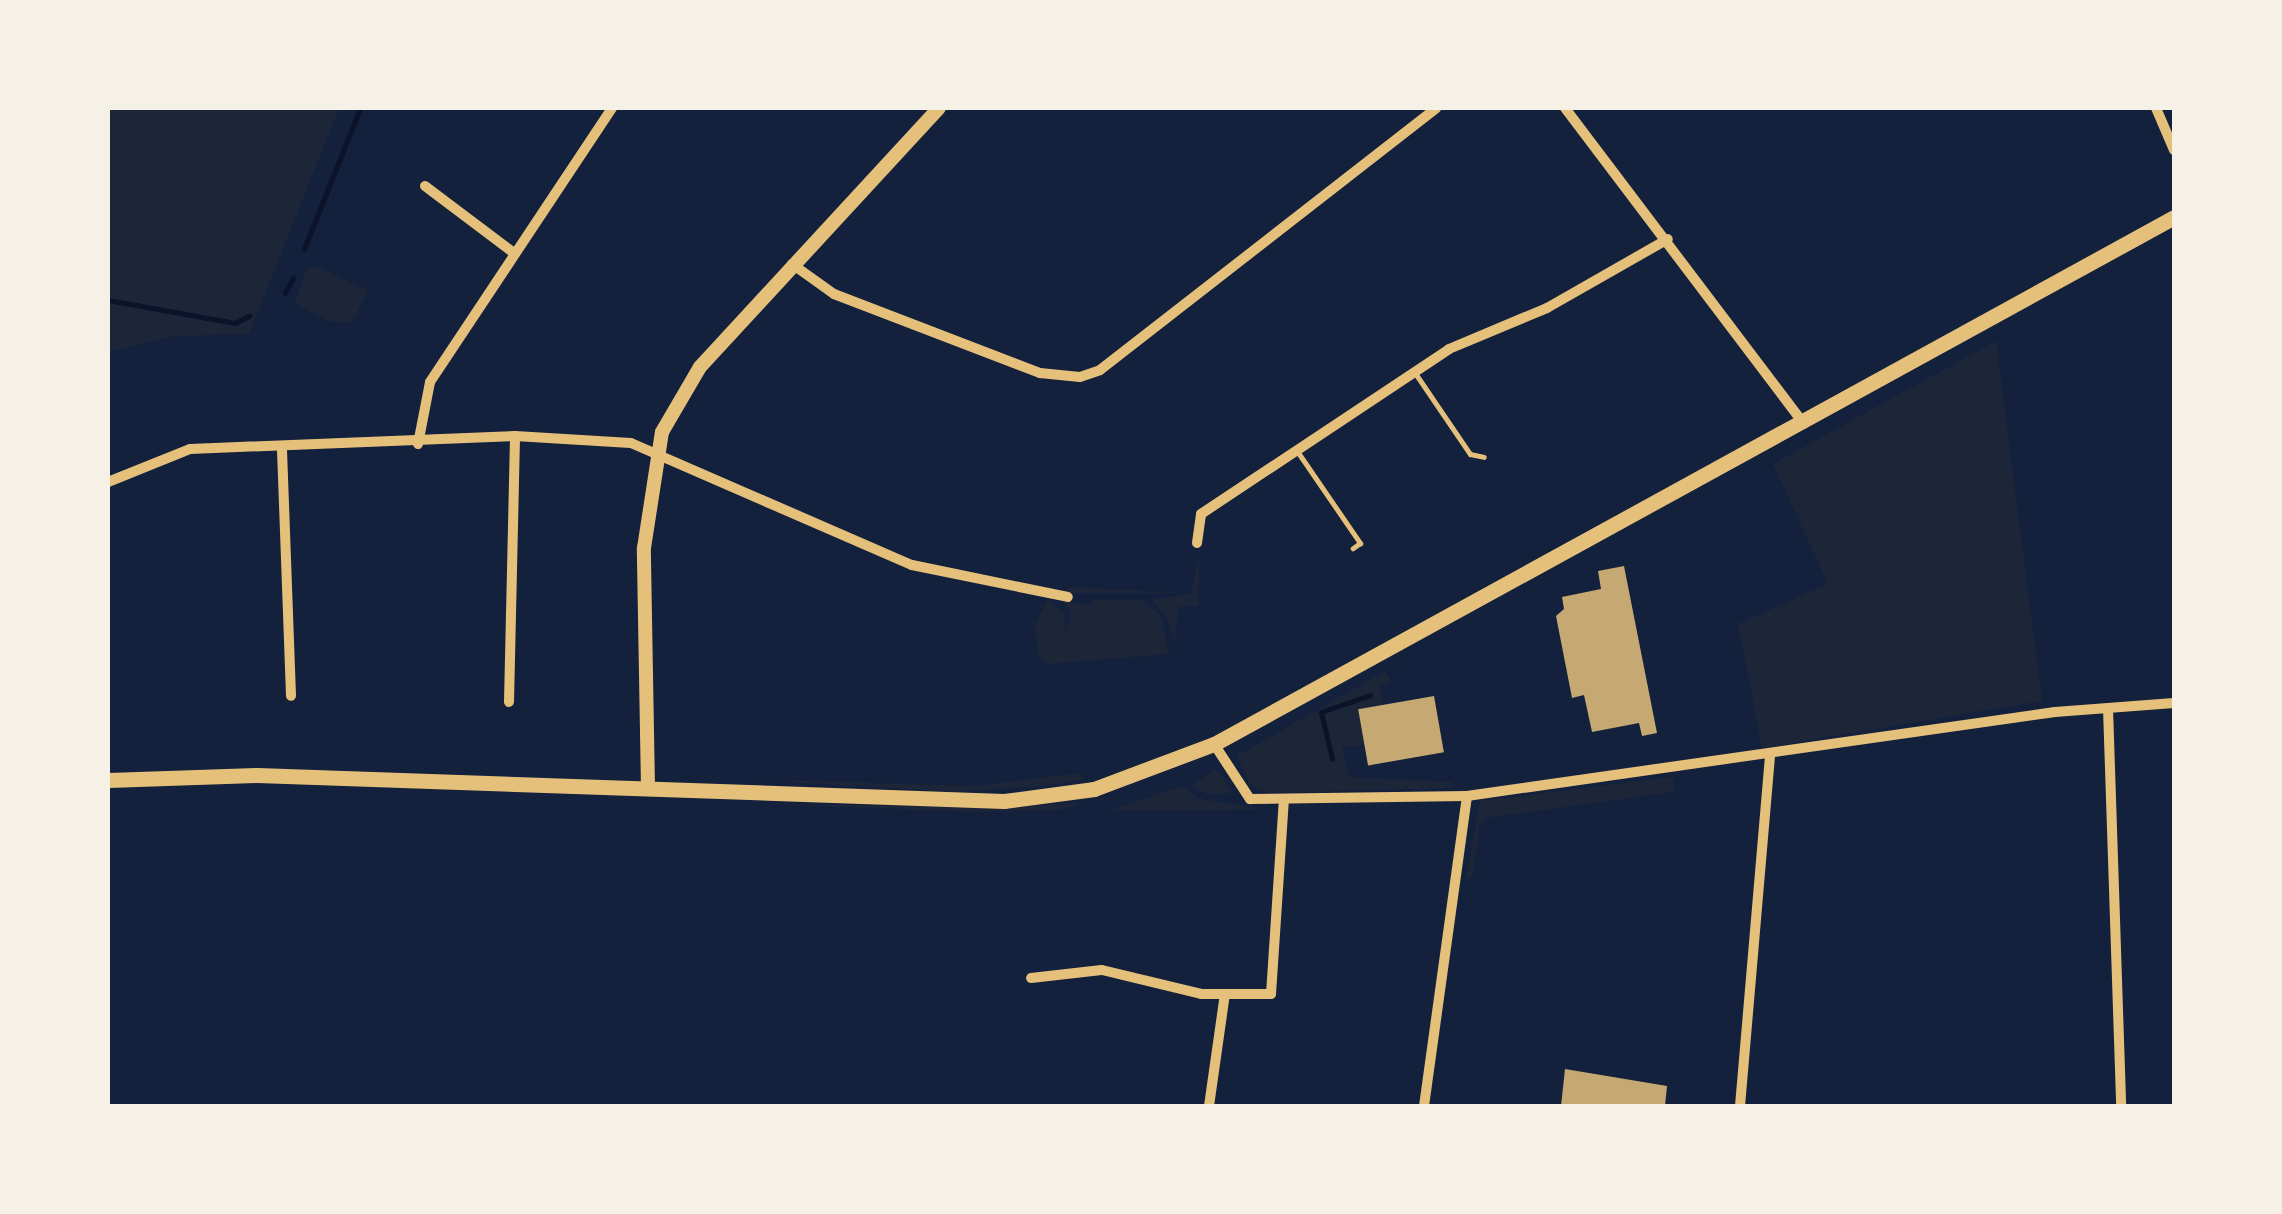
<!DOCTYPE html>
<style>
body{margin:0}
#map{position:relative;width:2282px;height:1214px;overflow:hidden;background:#14213d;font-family:"Roboto Condensed",sans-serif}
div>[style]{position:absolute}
.green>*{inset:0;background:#1d2539}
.stream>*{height:5px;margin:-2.5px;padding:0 2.5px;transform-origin:2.5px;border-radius:2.5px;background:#0b132b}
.building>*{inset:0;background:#c6a872;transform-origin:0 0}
.service>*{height:5px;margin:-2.5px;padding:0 2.5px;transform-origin:2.5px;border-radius:2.5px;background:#e5c07b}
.minor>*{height:10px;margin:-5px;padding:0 5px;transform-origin:5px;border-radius:5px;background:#e5c07b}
.tertiary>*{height:14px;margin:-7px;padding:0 7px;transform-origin:7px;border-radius:7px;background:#e5c07b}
.secondary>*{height:15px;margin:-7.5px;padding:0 7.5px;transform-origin:7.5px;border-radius:7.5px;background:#e5c07b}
span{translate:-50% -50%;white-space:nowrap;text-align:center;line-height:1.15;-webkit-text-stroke:10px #f6f1e7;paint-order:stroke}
.frame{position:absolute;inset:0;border:110px solid #f6f1e7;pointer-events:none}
</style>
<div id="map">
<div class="green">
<div style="clip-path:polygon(108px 108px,339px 108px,249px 334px,176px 336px,108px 352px)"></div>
<div style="clip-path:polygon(319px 267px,368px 291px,352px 322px,328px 321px,295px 303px,307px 268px)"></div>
<div style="clip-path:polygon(1996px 341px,2042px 701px,1762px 748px,1738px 624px,1828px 584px,1773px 464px)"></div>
<div style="clip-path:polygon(1200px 552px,1198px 606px,1178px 607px,1175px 646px,1169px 622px,1152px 599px,1191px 594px)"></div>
<div style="clip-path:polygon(1068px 587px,1183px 593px,1068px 593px)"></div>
<div style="clip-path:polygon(1048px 599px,1064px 614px,1065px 631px,1072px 613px,1062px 600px,1090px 606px,1093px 600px,1142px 600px,1161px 616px,1169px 654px,1048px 664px,1038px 656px,1035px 625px)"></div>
<div style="clip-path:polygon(1415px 654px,1386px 672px,1392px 683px,1379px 686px,1383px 706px,1358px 712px,1365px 744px,1342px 748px,1349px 777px,1452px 782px,1452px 788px,1270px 793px,1250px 785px,1237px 756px)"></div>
<div style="clip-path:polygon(1215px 769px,1223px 777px,1232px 793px,1206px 794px,1191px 786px)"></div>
<div style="clip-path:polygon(1081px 773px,1083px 779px,1053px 785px,957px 792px,740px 779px,975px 786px)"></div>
<div style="clip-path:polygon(1673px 777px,1674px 792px,1492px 817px,1480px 823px,1472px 878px,1466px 879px,1480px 801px)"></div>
<div style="clip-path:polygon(1182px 786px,1200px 799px,1262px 809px,1108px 811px)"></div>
<div style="clip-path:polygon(1083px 802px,1066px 809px,979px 812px,742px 803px,994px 808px)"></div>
</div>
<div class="stream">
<div style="left:304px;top:249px;width:152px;rotate:-68.3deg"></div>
<div style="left:285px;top:293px;width:17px;rotate:-62deg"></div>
<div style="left:108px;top:300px;width:129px;rotate:10.3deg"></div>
<div style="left:235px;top:323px;width:16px;rotate:-27deg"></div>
<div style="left:1332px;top:759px;width:48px;rotate:-103.2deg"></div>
<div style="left:1321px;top:712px;width:52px;rotate:-19.1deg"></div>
</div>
<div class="building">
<div style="clip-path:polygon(1624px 566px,1657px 733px,1642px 736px,1639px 723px,1592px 732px,1584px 695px,1572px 698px,1556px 616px,1564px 609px,1562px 597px,1601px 589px,1598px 571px)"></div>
<div style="left:1434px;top:696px;width:57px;height:77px;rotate:80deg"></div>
<div style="clip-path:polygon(1565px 1069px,1667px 1086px,1665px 1106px,1561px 1106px)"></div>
</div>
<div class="service">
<div style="left:1415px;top:373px;width:98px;rotate:55.8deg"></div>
<div style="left:1470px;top:454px;width:14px;rotate:12deg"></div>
<div style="left:1297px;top:451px;width:112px;rotate:55.6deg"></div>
<div style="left:1360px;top:543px;width:9px;rotate:144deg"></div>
</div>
<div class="minor">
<div style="left:1565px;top:108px;width:396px;rotate:52.9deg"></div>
<div style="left:2156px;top:108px;width:46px;rotate:66.8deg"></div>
<div style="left:425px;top:186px;width:111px;rotate:37deg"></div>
<div style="left:792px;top:264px;width:52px;rotate:35.5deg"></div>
<div style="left:834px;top:294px;width:221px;rotate:21deg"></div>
<div style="left:1040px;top:373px;width:40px;rotate:5.7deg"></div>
<div style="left:1080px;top:377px;width:21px;rotate:-19deg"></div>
<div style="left:1100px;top:370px;width:426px;rotate:-37.9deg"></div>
<div style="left:418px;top:444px;width:63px;rotate:-79deg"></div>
<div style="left:430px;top:382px;width:329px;rotate:-56.4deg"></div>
<div style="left:282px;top:450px;width:246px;rotate:87.9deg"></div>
<div style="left:108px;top:482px;width:88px;rotate:-21.9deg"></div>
<div style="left:190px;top:449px;width:325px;rotate:-2.3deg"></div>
<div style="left:515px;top:436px;width:116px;rotate:3.5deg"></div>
<div style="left:631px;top:443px;width:306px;rotate:23.5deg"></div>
<div style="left:912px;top:565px;width:159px;rotate:11.6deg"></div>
<div style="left:1197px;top:543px;width:29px;rotate:-82deg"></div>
<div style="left:1201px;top:514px;width:298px;rotate:-33.6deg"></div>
<div style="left:1449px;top:349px;width:106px;rotate:-22.7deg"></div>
<div style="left:1547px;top:308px;width:139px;rotate:-29.7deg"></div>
<div style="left:509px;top:702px;width:266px;rotate:-88.7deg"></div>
<div style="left:2108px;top:708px;width:398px;rotate:88.1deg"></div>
<div style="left:1214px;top:744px;width:66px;rotate:56.8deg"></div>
<div style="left:1250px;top:799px;width:217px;rotate:-0.8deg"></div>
<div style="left:1467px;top:796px;width:594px;rotate:-8.13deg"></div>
<div style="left:2055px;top:712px;width:119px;rotate:-4.3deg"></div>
<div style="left:1031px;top:978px;width:71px;rotate:-6.4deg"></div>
<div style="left:1102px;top:970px;width:102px;rotate:13.6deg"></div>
<div style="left:1201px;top:994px;width:70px"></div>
<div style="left:1271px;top:994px;width:194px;rotate:-86.2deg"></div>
<div style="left:1209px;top:1106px;width:113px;rotate:-81.9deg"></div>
<div style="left:1424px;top:1106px;width:313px;rotate:-82.1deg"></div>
<div style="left:1740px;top:1106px;width:351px;rotate:-85.1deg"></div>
</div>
<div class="tertiary">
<div style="left:648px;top:789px;width:241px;rotate:-91deg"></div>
<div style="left:644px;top:548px;width:117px;rotate:-81.2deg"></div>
<div style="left:662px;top:432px;width:75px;rotate:-59.7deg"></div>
<div style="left:700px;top:367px;width:352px;rotate:-47.3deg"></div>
</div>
<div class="secondary">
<div style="left:108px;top:780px;width:149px;rotate:-1.9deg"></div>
<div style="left:257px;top:775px;width:747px;rotate:1.99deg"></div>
<div style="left:1004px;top:801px;width:91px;rotate:-7.6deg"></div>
<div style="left:1094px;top:789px;width:128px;rotate:-20.6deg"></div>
<div style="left:1214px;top:744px;width:1095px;rotate:-28.76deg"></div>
</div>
<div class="frame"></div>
</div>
